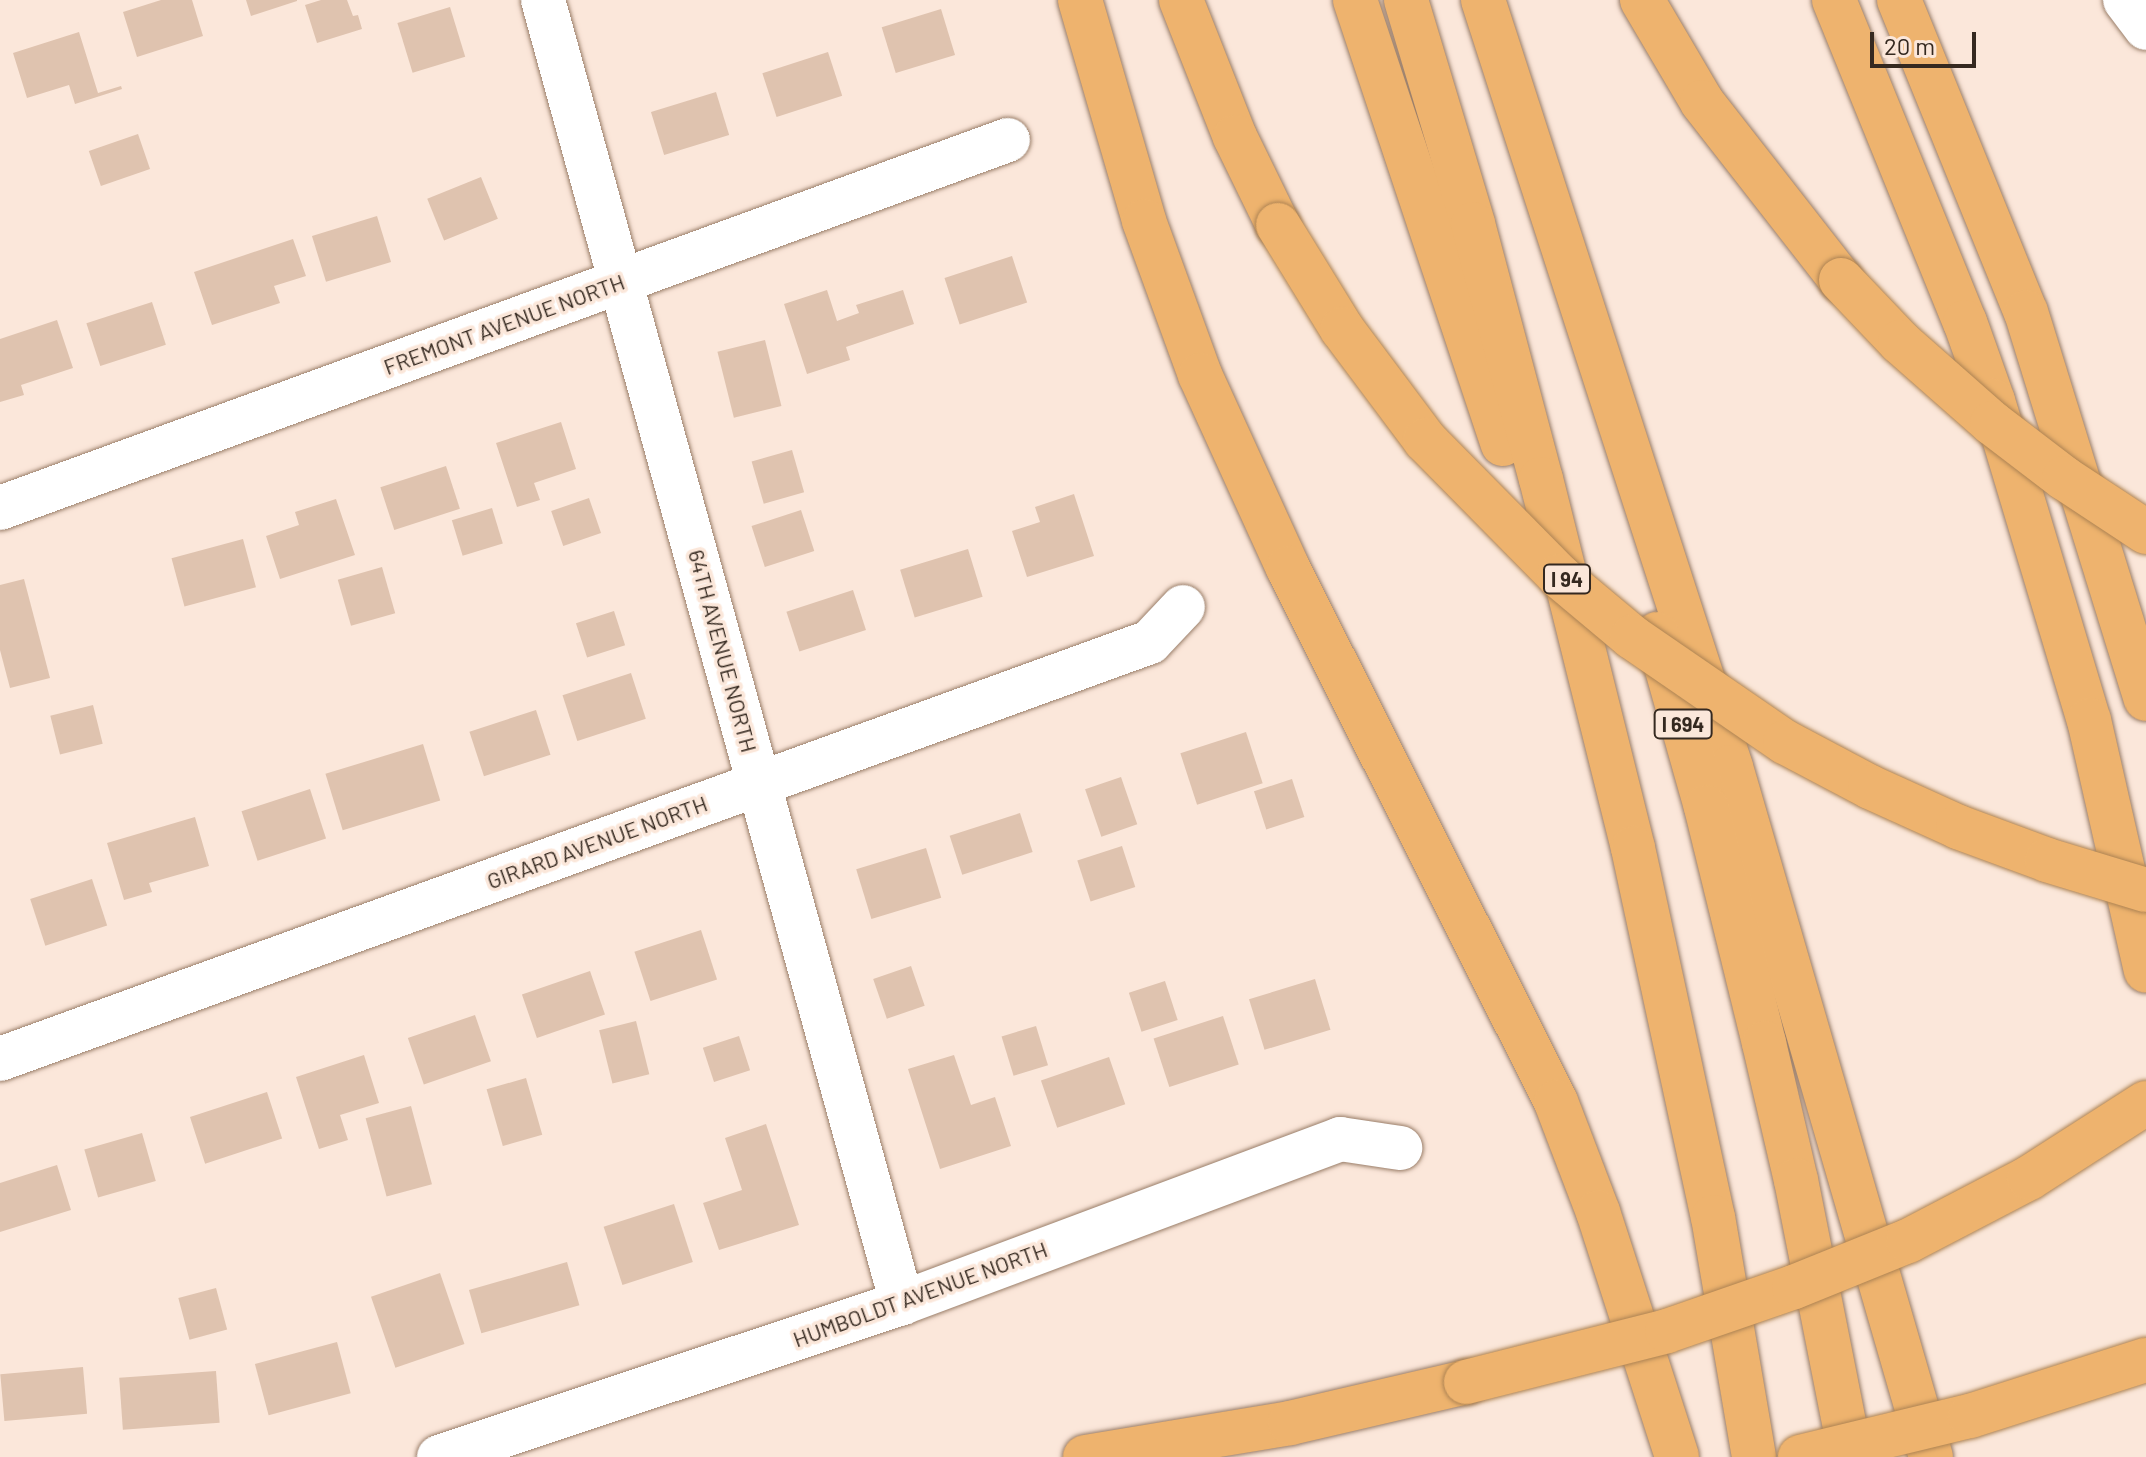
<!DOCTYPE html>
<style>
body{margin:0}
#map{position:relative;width:2146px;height:1457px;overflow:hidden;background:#fbe7da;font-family:Barlow,sans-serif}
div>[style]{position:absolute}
.building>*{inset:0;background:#dfc3af;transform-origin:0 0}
.roads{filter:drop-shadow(0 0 2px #9a7e69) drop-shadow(0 0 2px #9a7e69)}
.minor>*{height:44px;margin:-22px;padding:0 22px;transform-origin:22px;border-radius:22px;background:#fff}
.highway>*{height:44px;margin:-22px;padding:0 22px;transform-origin:22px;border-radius:22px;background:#eeb36e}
.bridges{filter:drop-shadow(0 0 2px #ad8353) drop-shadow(0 0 2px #ad8353)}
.highway-bridge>*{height:44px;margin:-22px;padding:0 22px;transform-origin:22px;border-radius:22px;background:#eeb36e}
span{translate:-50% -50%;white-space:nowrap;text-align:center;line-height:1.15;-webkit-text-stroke:7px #fbe7da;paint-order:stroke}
.shield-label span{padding:2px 6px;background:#fbe7da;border:2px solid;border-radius:6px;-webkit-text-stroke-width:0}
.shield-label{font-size:20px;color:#352920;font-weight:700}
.street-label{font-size:22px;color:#352920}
.scale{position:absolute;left:1870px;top:32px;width:106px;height:36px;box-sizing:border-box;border:4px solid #352920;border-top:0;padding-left:10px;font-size:24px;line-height:28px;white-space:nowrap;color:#352920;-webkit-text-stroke:6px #fbe7da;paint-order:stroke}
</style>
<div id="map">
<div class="building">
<div style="clip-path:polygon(161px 0,192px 0,203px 36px,137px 57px,123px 12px)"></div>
<div style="clip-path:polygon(246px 0,297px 0,297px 1px,251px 16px)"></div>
<div style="clip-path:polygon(321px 0,347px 0,353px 16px,358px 15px,362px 29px,317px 43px,305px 5px)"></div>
<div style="left:450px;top:7px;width:52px;height:55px;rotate:73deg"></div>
<div style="left:941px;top:9px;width:48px;height:62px;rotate:73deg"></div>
<div style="clip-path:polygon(79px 32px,98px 93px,121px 86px,122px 89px,75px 104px,69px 85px,27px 98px,13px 53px)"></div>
<div style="left:828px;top:52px;width:46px;height:69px;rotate:72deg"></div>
<div style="left:716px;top:92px;width:45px;height:68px;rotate:73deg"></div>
<div style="left:138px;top:134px;width:37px;height:52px;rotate:71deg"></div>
<div style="left:481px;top:177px;width:45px;height:58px;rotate:68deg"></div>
<div style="left:377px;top:216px;width:48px;height:68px;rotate:73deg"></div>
<div style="clip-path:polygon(293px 239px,306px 276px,274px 286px,280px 303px,212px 325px,194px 272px)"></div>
<div style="left:1012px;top:256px;width:49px;height:71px;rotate:72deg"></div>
<div style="clip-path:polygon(827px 290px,837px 321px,859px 313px,856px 305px,903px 290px,914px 324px,846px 347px,850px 360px,807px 374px,784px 304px)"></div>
<div style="left:152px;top:302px;width:45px;height:69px;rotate:72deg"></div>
<div style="clip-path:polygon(57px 320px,73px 368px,21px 385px,24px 395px,0 402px,0 339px)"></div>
<div style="left:765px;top:340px;width:68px;height:49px;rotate:76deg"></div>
<div style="clip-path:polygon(561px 422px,576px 469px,534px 483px,540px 500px,517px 507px,496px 443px)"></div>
<div style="left:792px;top:450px;width:44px;height:42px;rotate:74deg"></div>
<div style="left:446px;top:466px;width:45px;height:69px;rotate:72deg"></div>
<div style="clip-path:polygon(1074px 494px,1094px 556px,1027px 577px,1012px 531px,1040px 522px,1035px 507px)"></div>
<div style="left:589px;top:498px;width:37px;height:40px;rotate:71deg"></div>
<div style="clip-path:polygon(336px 499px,355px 555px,280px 579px,266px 536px,299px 525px,295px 512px)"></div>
<div style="left:492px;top:508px;width:37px;height:42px;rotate:73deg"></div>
<div style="left:801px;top:510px;width:43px;height:52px;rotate:72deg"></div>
<div style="left:243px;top:539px;width:50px;height:74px;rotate:75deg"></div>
<div style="left:968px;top:549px;width:50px;height:71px;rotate:73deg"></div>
<div style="left:382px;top:567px;width:48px;height:46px;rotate:74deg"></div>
<div style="clip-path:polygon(24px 579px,50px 678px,10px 688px,0 650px,0 585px)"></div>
<div style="left:853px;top:590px;width:42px;height:70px;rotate:72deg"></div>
<div style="left:614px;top:611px;width:36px;height:40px;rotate:72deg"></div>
<div style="left:631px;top:673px;width:48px;height:72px;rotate:72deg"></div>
<div style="left:93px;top:705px;width:40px;height:44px;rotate:76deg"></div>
<div style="left:536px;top:710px;width:47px;height:70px;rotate:72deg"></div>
<div style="left:1246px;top:732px;width:54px;height:69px;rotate:72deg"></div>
<div style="left:423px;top:744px;width:59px;height:102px;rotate:73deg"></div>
<div style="left:1121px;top:777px;width:50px;height:38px;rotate:71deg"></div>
<div style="left:1292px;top:779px;width:40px;height:40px;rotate:72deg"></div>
<div style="left:310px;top:789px;width:52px;height:72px;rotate:72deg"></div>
<div style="left:1020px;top:813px;width:41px;height:74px;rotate:72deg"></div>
<div style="clip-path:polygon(195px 817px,209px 866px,149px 883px,152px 892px,124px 900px,107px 843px)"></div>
<div style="left:1122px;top:846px;width:43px;height:47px;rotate:72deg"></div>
<div style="left:926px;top:848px;width:52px;height:73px;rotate:73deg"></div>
<div style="left:92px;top:879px;width:49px;height:65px;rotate:72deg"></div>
<div style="left:701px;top:930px;width:52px;height:70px;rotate:72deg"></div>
<div style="left:911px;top:966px;width:42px;height:40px;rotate:71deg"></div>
<div style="left:590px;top:971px;width:46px;height:72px;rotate:71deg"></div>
<div style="left:1315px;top:979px;width:53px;height:69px;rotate:73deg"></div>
<div style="left:1165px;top:981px;width:41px;height:38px;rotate:72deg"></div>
<div style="left:475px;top:1015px;width:49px;height:71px;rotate:71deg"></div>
<div style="left:1223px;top:1016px;width:51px;height:73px;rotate:72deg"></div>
<div style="left:636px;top:1021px;width:55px;height:38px;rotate:76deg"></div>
<div style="left:1036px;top:1026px;width:41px;height:36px;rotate:73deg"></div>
<div style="left:739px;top:1036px;width:36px;height:38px;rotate:72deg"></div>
<div style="clip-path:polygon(364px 1055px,379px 1103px,340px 1115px,348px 1140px,319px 1149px,296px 1077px)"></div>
<div style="clip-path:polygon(954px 1055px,971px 1105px,995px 1097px,1011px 1146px,940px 1169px,908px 1069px)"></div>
<div style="left:1109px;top:1057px;width:50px;height:72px;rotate:71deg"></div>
<div style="left:526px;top:1078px;width:59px;height:41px;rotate:74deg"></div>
<div style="left:267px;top:1092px;width:49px;height:81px;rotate:72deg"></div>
<div style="left:411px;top:1106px;width:81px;height:47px;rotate:75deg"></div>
<div style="clip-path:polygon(766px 1124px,799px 1225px,719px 1250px,703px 1203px,742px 1190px,725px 1138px)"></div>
<div style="left:142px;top:1133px;width:50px;height:60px;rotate:74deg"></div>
<div style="clip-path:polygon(57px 1165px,71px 1210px,0 1232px,0 1183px)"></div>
<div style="left:674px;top:1204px;width:61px;height:74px;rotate:72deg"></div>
<div style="left:567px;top:1262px;width:45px;height:102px;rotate:74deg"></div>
<div style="left:440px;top:1273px;width:75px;height:73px;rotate:71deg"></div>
<div style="left:216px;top:1288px;width:43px;height:39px;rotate:75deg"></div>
<div style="left:337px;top:1342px;width:53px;height:85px;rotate:75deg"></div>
<div style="left:83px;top:1367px;width:47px;height:83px;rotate:85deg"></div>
<div style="left:216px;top:1371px;width:52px;height:97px;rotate:86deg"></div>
</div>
<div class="roads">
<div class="minor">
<div style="left:543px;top:0;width:1352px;rotate:74.6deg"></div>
<div style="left:2125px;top:0;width:35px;rotate:53deg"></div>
<div style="left:0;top:508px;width:1073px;rotate:-20.06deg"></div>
<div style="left:0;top:1059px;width:1223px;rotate:-19.93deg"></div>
<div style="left:1150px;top:642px;width:48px;rotate:-46.7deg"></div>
<div style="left:439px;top:1457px;width:488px;rotate:-18.4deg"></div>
<div style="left:902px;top:1303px;width:468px;rotate:-20.5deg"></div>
<div style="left:1340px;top:1139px;width:61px;rotate:8.5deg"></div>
</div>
<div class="highway">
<div style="left:1080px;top:0;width:230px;rotate:73.8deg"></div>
<div style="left:1144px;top:221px;width:164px;rotate:70deg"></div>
<div style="left:1200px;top:375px;width:212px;rotate:65.5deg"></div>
<div style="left:1288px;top:568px;width:597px;rotate:63.35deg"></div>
<div style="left:1556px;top:1102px;width:118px;rotate:69.1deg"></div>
<div style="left:1598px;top:1212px;width:257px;rotate:72.1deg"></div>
<div style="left:1181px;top:0;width:147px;rotate:68.5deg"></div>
<div style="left:1235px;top:137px;width:98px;rotate:64deg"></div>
<div style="left:1355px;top:0;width:468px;rotate:71.6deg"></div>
<div style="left:1406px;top:0;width:234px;rotate:73.3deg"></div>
<div style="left:1473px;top:224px;width:264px;rotate:75.1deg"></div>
<div style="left:1541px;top:479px;width:380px;rotate:76deg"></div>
<div style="left:1633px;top:848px;width:378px;rotate:77.8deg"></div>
<div style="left:1713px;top:1217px;width:243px;rotate:80.3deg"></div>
<div style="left:1483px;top:0;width:806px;rotate:72.08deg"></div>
<div style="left:1731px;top:767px;width:718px;rotate:73.84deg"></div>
<div style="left:1642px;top:0;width:118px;rotate:59.5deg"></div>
<div style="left:1702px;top:102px;width:226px;rotate:52deg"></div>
<div style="left:1834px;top:0;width:348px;rotate:67.9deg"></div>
<div style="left:1965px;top:322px;width:84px;rotate:70.5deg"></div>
<div style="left:1993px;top:401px;width:333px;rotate:73.3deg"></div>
<div style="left:2089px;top:720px;width:257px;rotate:77.2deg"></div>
<div style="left:1899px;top:0;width:337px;rotate:67.9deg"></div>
<div style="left:2026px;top:312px;width:405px;rotate:72.8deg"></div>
<div style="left:1657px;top:634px;width:180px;rotate:74.2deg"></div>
<div style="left:1706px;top:807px;width:243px;rotate:76.2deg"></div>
<div style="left:1764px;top:1043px;width:141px;rotate:76.9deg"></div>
<div style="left:1796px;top:1180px;width:282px;rotate:78.8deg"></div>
<div style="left:1085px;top:1457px;width:208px;rotate:-9.4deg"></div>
<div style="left:1290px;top:1423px;width:181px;rotate:-13.1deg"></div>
</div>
</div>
<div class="bridges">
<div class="highway-bridge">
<div style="left:1278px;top:225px;width:122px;rotate:58.4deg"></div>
<div style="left:1342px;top:329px;width:139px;rotate:53.2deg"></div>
<div style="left:1425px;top:440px;width:191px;rotate:45.4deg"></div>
<div style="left:1559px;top:576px;width:95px;rotate:39.9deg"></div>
<div style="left:1632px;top:637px;width:186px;rotate:34.5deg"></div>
<div style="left:1785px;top:742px;width:96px;rotate:27.9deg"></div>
<div style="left:1870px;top:787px;width:97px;rotate:24.4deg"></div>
<div style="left:1958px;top:827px;width:95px;rotate:20.3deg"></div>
<div style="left:2047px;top:860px;width:103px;rotate:16.9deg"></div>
<div style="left:1841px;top:280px;width:86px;rotate:46.4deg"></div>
<div style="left:1900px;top:342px;width:123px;rotate:41.4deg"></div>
<div style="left:1992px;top:423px;width:91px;rotate:37.4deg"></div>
<div style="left:2064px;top:478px;width:98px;rotate:33.4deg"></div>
<div style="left:1466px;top:1382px;width:207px;rotate:-14.2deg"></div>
<div style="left:1667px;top:1331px;width:134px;rotate:-19.1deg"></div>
<div style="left:1794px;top:1287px;width:123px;rotate:-22deg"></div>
<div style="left:1908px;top:1241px;width:136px;rotate:-27.5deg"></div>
<div style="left:2029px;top:1178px;width:139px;rotate:-32.7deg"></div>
<div style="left:1800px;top:1457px;width:175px;rotate:-13.6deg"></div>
<div style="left:1970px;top:1416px;width:185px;rotate:-17.7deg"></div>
</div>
</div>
<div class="shield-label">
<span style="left:1567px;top:579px">I 94</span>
<span style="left:1683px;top:724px">I 694</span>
</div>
<div class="street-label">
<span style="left:504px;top:324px;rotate:-20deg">FREMONT AVENUE NORTH</span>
<span style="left:723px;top:651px;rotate:75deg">64TH AVENUE NORTH</span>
<span style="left:597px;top:842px;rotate:-20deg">GIRARD AVENUE NORTH</span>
<span style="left:920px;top:1294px;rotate:-20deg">HUMBOLDT AVENUE NORTH</span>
</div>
<div class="scale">20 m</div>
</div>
